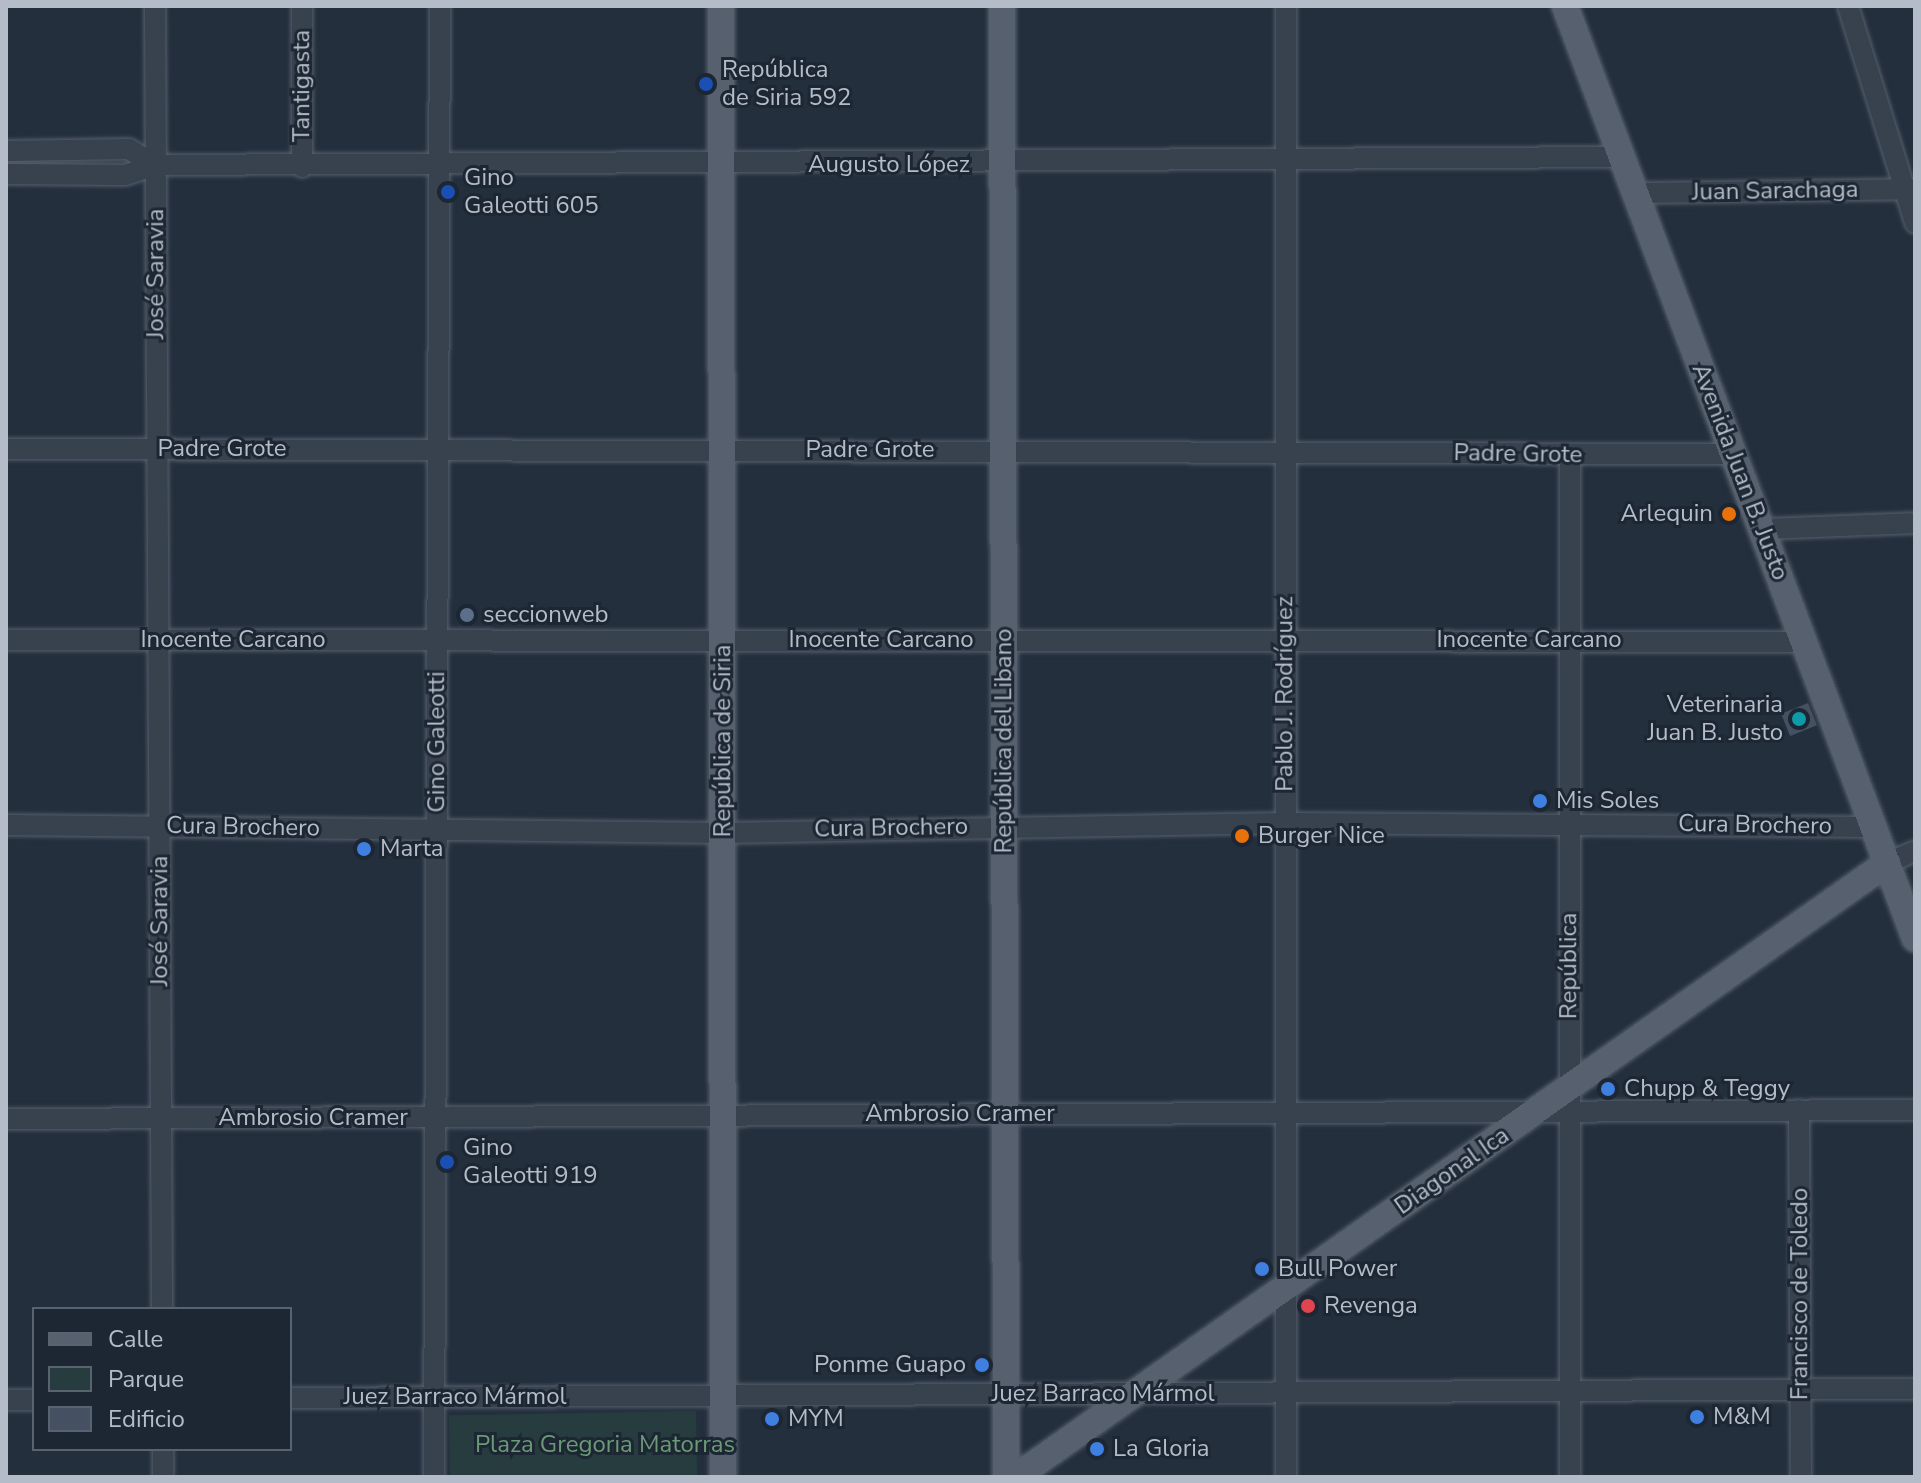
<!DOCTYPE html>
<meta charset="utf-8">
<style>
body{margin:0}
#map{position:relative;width:1921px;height:1483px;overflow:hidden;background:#242f3e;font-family:"Nunito Sans",sans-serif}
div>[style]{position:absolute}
.green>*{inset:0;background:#263c3f;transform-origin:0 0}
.building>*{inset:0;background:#455162;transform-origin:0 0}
.roads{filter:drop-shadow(0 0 2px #565f6c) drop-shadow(0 0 2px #565f6c)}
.minor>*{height:20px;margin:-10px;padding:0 10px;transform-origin:10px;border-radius:10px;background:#38414e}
.major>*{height:26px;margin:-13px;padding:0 13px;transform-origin:13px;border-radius:13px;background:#56606e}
.dots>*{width:22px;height:22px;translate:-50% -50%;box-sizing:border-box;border:4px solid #1d2633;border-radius:50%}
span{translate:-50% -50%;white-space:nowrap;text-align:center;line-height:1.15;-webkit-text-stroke:6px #1d2633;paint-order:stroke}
.poi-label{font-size:24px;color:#b4bcc9}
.left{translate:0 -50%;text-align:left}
.right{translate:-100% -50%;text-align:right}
.street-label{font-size:24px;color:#b4bcc9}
.park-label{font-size:24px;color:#6b9a76}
.frame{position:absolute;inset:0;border:8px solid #b4bcc9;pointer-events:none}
.legend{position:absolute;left:32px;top:1307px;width:260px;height:144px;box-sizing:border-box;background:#1d2633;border:2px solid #59626f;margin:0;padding:10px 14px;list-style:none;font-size:24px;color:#b4bcc9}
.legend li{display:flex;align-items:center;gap:16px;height:40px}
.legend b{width:40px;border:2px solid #59626f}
</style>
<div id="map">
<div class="green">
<div style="left:696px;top:1411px;width:66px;height:247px;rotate:89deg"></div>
</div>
<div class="building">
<div style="left:1808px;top:703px;width:24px;height:29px;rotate:68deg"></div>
</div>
<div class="roads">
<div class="minor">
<div style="left:155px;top:6px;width:1303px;rotate:89.69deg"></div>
<div style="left:1286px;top:6px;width:1471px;rotate:90deg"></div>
<div style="left:1848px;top:6px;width:227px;rotate:72.8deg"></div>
<div style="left:6px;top:151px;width:123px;rotate:-0.9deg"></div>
<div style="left:129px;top:149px;width:31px;rotate:32deg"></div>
<div style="left:302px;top:167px;width:161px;rotate:-90deg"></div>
<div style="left:6px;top:174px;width:119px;rotate:0.5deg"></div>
<div style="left:125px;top:175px;width:32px;rotate:-18deg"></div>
<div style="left:155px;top:165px;width:1467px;rotate:-0.31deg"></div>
<div style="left:1635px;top:193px;width:280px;rotate:-0.8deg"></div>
<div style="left:6px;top:449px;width:1727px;rotate:0.17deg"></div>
<div style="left:1761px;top:529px;width:154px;rotate:-2.2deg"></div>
<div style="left:6px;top:640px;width:1798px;rotate:0.06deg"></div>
<div style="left:6px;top:825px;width:717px;rotate:0.64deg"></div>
<div style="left:723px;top:833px;width:562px;rotate:-1.02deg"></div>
<div style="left:1285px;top:823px;width:588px;rotate:0.39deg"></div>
<div style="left:1887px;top:863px;width:30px;rotate:-23deg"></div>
<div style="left:1799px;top:1110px;width:367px;rotate:89.7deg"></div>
<div style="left:6px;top:1119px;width:1909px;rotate:-0.27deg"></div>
<div style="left:290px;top:1398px;width:1625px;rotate:-0.32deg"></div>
<div style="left:6px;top:1400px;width:28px"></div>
<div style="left:163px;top:1449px;width:28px;rotate:90deg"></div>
<div style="left:434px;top:1477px;width:1471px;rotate:-89.77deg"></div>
<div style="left:1570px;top:1477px;width:1022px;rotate:-90deg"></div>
</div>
<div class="major">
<div style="left:721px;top:6px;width:1471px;rotate:89.92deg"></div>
<div style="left:1002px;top:6px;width:1471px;rotate:89.84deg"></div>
<div style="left:1565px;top:6px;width:996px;rotate:69.42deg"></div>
<div style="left:1016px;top:1477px;width:1066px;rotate:-35.18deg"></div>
</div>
</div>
<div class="dots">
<div style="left:706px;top:84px;background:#1a4fb4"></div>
<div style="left:448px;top:192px;background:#1a4fb4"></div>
<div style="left:1729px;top:514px;background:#e8710a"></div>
<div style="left:467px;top:615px;background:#5c6f8a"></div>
<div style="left:1799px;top:719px;background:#0f9aa8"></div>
<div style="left:1540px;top:801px;background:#3f7fe0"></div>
<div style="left:1242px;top:836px;background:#e8710a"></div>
<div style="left:364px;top:849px;background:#3f7fe0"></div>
<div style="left:1608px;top:1089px;background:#3f7fe0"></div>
<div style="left:447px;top:1162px;background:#1a4fb4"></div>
<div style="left:1262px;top:1269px;background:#3f7fe0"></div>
<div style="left:1308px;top:1306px;background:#e0444e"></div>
<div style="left:982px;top:1365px;background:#3f7fe0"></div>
<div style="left:1697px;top:1417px;background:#3f7fe0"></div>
<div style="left:772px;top:1419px;background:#3f7fe0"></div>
<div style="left:1097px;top:1449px;background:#3f7fe0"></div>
</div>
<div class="poi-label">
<span class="left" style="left:722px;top:84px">República<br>de Siria 592</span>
<span class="left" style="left:464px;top:192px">Gino<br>Galeotti 605</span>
<span class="right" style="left:1713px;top:514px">Arlequin</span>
<span class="left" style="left:483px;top:615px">seccionweb</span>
<span class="right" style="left:1783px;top:719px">Veterinaria<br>Juan B. Justo</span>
<span class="left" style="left:1556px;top:801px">Mis Soles</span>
<span class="left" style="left:1258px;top:836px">Burger Nice</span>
<span class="left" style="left:380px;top:849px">Marta</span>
<span class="left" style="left:1624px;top:1089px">Chupp &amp; Teggy</span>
<span class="left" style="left:463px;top:1162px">Gino<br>Galeotti 919</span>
<span class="left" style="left:1278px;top:1269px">Bull Power</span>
<span class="left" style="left:1324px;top:1306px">Revenga</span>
<span class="right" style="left:966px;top:1365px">Ponme Guapo</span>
<span class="left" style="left:1713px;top:1417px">M&amp;M</span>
<span class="left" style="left:788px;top:1419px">MYM</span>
<span class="left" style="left:1113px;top:1449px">La Gloria</span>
</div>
<div class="street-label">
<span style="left:302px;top:86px;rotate:-90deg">Tantigasta</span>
<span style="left:889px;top:165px">Augusto López</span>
<span style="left:1775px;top:191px;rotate:-1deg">Juan Sarachaga</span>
<span style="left:156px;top:274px;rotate:-90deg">José Saravia</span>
<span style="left:222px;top:449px">Padre Grote</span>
<span style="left:870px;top:450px">Padre Grote</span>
<span style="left:1518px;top:454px;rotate:1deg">Padre Grote</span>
<span style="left:1740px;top:472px;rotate:69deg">Avenida Juan B. Justo</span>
<span style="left:233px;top:640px">Inocente Carcano</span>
<span style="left:881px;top:640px">Inocente Carcano</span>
<span style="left:1529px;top:640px">Inocente Carcano</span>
<span style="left:1285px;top:694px;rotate:-90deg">Pablo J. Rodríguez</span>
<span style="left:723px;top:741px;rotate:-90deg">República de Siria</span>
<span style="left:1004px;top:741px;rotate:-90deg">República del Libano</span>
<span style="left:437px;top:742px;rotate:-90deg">Gino Galeotti</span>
<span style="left:1755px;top:825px;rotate:1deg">Cura Brochero</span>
<span style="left:243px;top:827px;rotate:1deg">Cura Brochero</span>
<span style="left:891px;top:828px;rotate:-1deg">Cura Brochero</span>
<span style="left:160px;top:921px;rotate:-90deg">José Saravia</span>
<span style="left:1569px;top:966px;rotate:-90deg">República</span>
<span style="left:960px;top:1114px">Ambrosio Cramer</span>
<span style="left:313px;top:1118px">Ambrosio Cramer</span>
<span style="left:1452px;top:1171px;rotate:-35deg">Diagonal Ica</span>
<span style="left:1800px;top:1294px;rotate:-90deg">Francisco de Toledo</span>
<span style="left:1103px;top:1394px">Juez Barraco Mármol</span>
<span style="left:455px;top:1397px">Juez Barraco Mármol</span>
</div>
<div class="park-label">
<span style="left:605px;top:1445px">Plaza Gregoria Matorras</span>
</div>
<div class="frame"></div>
<ul class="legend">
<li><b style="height:10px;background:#56606e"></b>Calle</li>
<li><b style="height:22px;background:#263c3f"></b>Parque</li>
<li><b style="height:22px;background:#455162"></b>Edificio</li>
</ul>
</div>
